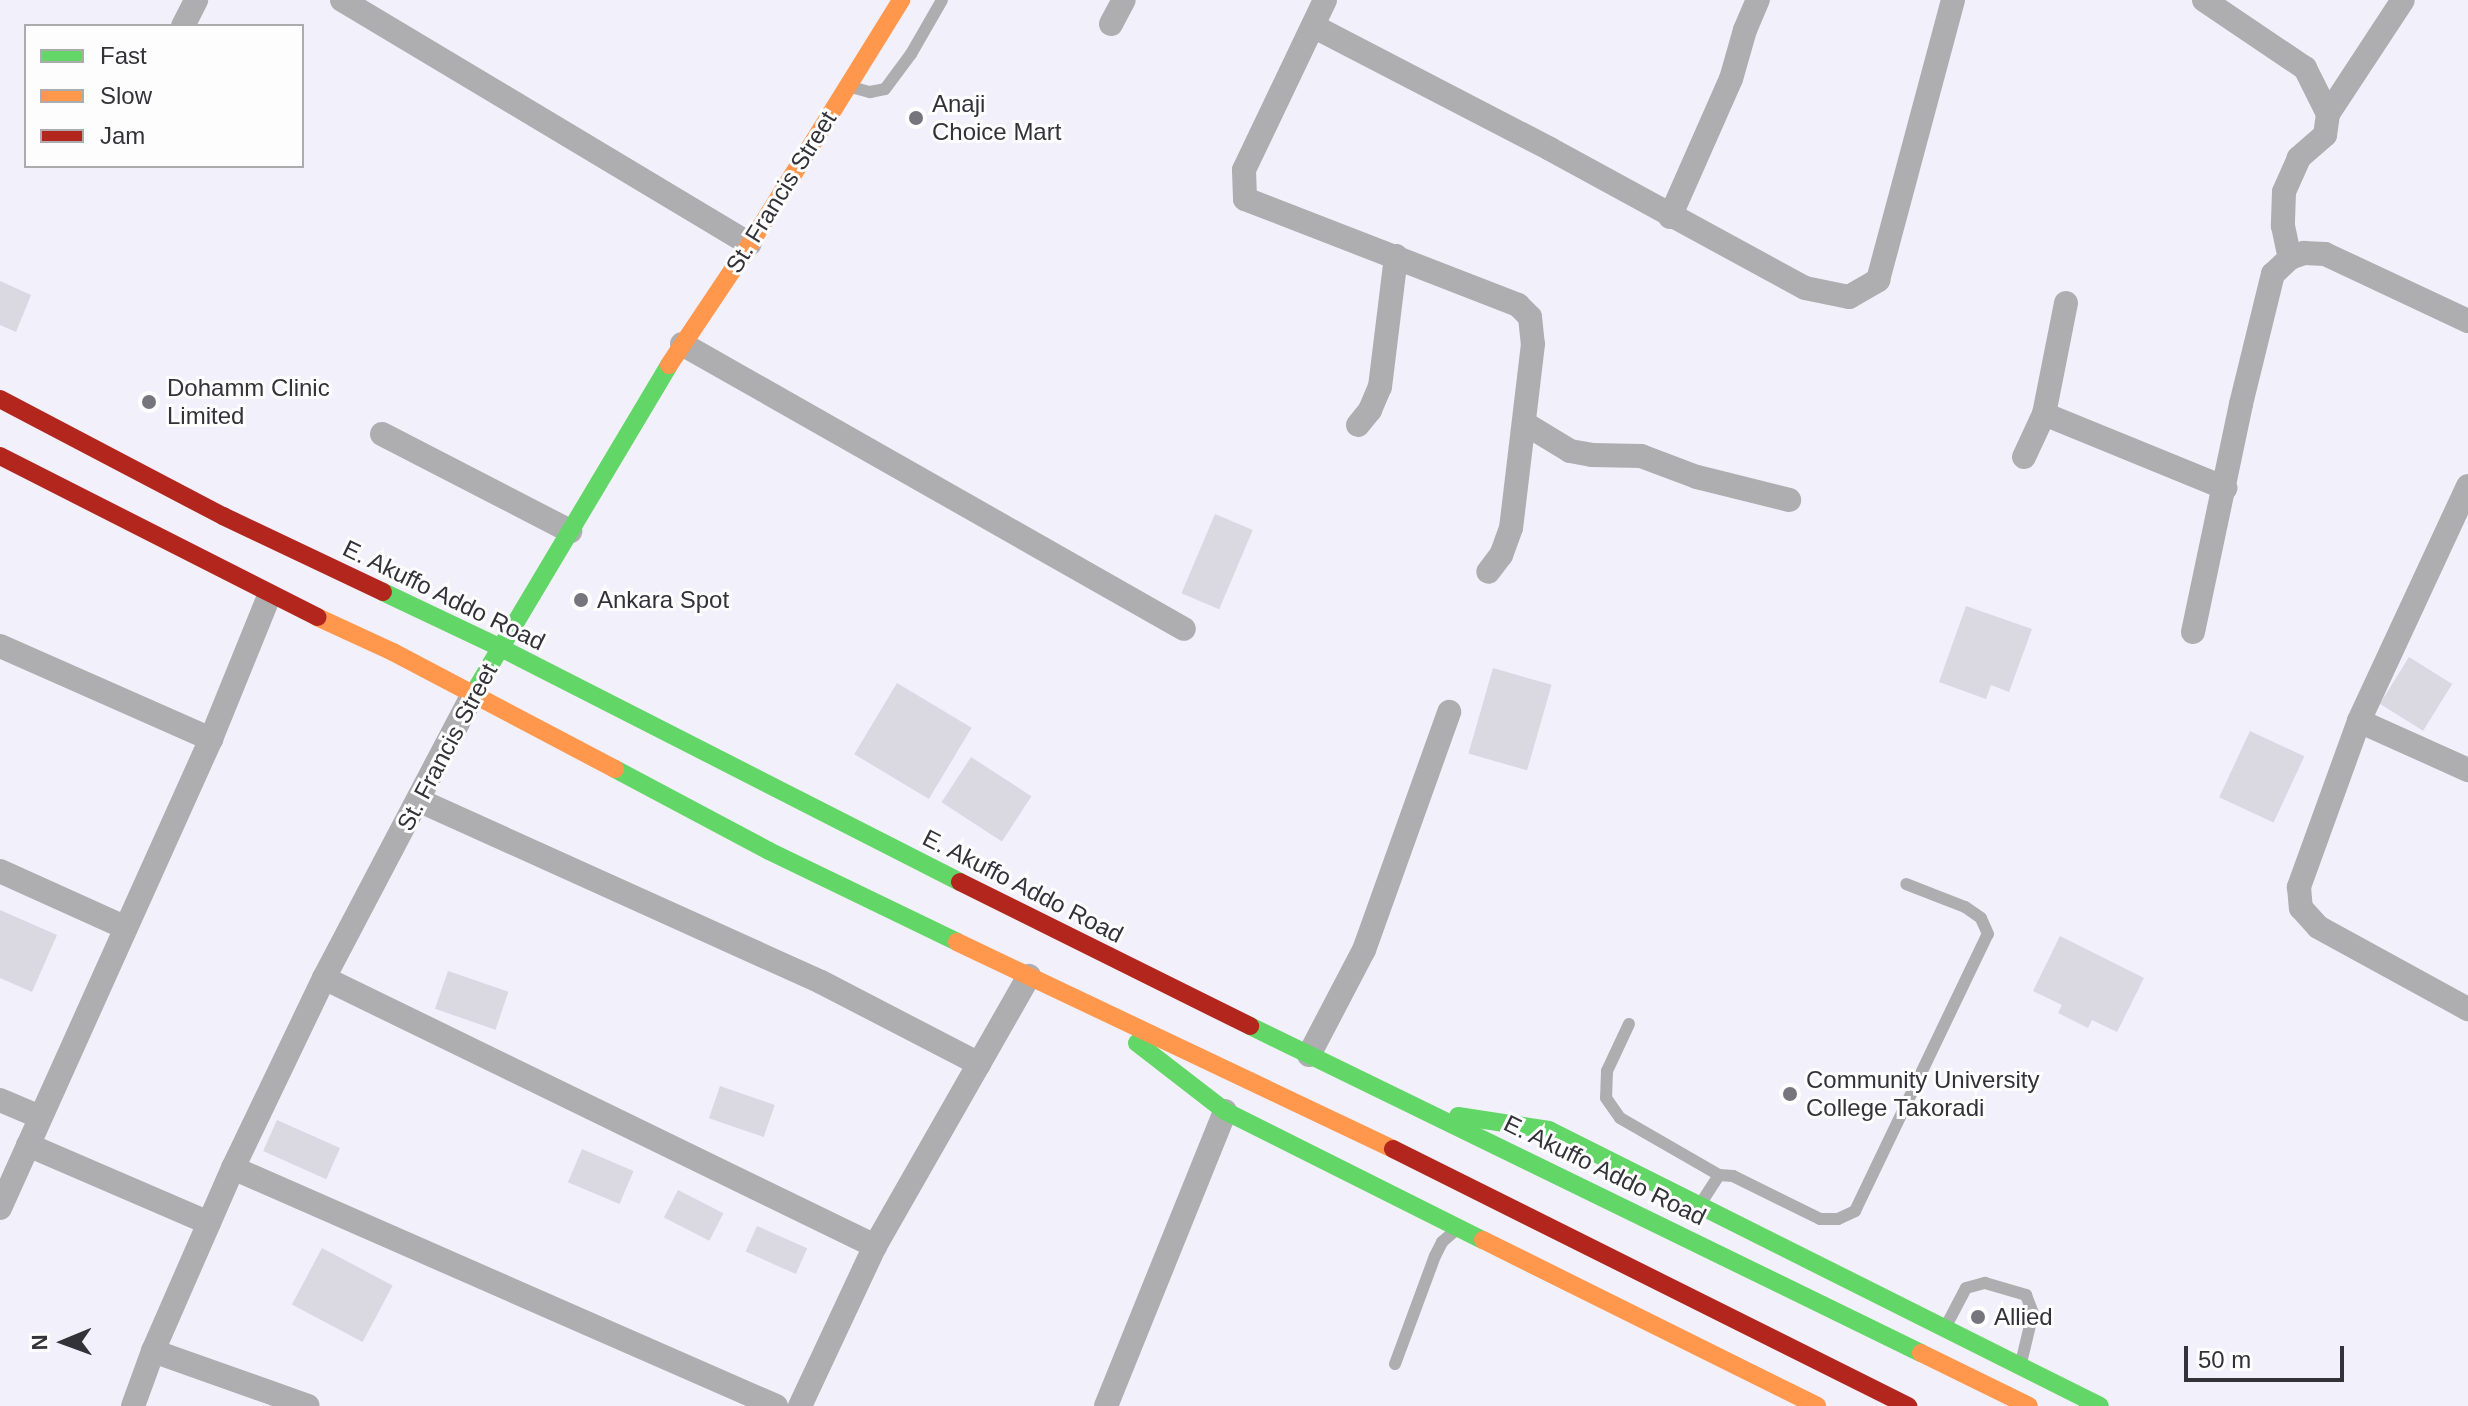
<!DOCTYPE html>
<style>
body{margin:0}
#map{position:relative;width:2468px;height:1406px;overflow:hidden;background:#f2f0fa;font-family:Helvetica,sans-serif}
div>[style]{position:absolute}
.building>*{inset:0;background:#dad8e0;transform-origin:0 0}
.lane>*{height:12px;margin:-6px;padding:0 6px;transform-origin:6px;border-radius:6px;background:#aeaeb1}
.street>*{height:24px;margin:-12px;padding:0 12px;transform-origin:12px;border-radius:12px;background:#aeaeb1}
.fast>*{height:18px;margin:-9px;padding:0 9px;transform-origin:9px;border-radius:9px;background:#63d668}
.slow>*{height:18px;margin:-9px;padding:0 9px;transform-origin:9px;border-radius:9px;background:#ff974d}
.jam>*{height:18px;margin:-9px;padding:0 9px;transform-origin:9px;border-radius:9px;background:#b3261e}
.dots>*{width:22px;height:22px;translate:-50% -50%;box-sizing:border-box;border:4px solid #fdfdfd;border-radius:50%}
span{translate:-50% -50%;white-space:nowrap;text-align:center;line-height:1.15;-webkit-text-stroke:6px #fdfdfd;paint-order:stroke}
.poi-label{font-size:24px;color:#333239}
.left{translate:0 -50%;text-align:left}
.street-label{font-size:24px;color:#333239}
.legend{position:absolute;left:24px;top:24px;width:280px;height:144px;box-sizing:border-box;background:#fdfdfd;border:2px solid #acacaf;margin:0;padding:10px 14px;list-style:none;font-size:24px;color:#333239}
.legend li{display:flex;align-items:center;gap:16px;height:40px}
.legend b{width:40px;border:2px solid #acacaf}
.north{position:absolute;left:24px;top:1302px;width:80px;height:80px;-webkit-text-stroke:6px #fdfdfd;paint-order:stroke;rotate:269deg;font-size:22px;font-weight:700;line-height:32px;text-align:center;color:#333239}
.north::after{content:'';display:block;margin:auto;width:28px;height:36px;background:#333239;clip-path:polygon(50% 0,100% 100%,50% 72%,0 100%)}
.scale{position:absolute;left:2184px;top:1346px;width:160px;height:36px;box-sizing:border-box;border:4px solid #333239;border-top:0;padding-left:10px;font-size:24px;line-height:28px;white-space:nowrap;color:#333239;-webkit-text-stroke:6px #fdfdfd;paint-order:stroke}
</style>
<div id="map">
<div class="building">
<div style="clip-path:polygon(0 281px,31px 295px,16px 332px,0 325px)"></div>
<div style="left:1215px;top:514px;width:41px;height:86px;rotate:23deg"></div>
<div style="clip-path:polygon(1966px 606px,2032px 629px,2009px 692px,1991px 685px,1986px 699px,1939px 682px)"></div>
<div style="left:2409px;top:657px;width:51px;height:55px;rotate:32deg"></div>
<div style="left:1493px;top:668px;width:61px;height:89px;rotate:16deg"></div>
<div style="left:897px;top:683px;width:87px;height:83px;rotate:31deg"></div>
<div style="left:2250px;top:731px;width:60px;height:73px;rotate:25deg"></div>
<div style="left:971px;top:757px;width:72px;height:54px;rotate:33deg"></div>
<div style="clip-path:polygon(0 910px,57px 935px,32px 992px,0 978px)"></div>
<div style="clip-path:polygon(2060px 936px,2144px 978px,2117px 1032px,2092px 1020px,2088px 1028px,2058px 1013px,2062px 1005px,2033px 991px)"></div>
<div style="left:448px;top:971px;width:64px;height:40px;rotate:19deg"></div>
<div style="left:720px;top:1086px;width:58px;height:34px;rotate:19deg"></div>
<div style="left:277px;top:1120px;width:69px;height:34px;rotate:24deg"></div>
<div style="left:582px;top:1149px;width:56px;height:36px;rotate:23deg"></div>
<div style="left:678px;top:1190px;width:51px;height:31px;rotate:27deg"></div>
<div style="left:757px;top:1226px;width:55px;height:28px;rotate:24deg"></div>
<div style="left:322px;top:1248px;width:80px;height:64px;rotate:28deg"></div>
</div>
<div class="lane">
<div style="left:851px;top:87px;width:20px;rotate:15deg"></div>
<div style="left:870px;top:92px;width:15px;rotate:-11deg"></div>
<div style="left:885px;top:89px;width:44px;rotate:-53.4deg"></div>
<div style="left:911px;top:54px;width:62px;rotate:-60.1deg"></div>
<div style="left:1629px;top:1024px;width:52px;rotate:115.1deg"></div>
<div style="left:1607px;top:1071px;width:27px;rotate:92deg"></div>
<div style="left:1606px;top:1098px;width:24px;rotate:55deg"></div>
<div style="left:1620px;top:1118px;width:114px;rotate:29.9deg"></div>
<div style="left:1701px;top:1203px;width:33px;rotate:-57deg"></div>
<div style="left:1719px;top:1175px;width:14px;rotate:4deg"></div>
<div style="left:1733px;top:1176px;width:97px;rotate:26.3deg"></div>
<div style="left:1820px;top:1219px;width:18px"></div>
<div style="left:1838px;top:1219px;width:19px;rotate:-25deg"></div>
<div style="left:1855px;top:1211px;width:307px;rotate:-64.4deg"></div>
<div style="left:1988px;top:934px;width:17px;rotate:-114deg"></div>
<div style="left:1981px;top:918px;width:19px;rotate:-145deg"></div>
<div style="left:1965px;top:907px;width:63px;rotate:-158.7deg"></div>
<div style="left:1945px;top:1328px;width:45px;rotate:-62.3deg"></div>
<div style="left:1966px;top:1288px;width:20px;rotate:-15deg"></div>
<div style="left:1985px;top:1283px;width:43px;rotate:16.3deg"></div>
<div style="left:2026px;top:1295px;width:19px;rotate:69deg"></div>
<div style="left:2033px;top:1313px;width:51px;rotate:103.5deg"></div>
<div style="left:1395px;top:1364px;width:115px;rotate:-69.7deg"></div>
<div style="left:1435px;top:1256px;width:16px;rotate:-63deg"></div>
<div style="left:1442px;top:1242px;width:18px;rotate:-41deg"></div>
</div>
<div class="street">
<div style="left:342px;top:0;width:475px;rotate:30.9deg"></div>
<div style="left:1325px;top:0;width:188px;rotate:115.5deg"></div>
<div style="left:1244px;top:170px;width:29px;rotate:88deg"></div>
<div style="left:1245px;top:199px;width:293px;rotate:21.2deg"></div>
<div style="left:1518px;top:305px;width:17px;rotate:45deg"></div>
<div style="left:1530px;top:317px;width:27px;rotate:84deg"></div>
<div style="left:1533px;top:344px;width:185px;rotate:96.8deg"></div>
<div style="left:1511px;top:528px;width:29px;rotate:110deg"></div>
<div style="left:1501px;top:555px;width:21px;rotate:127deg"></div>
<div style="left:2204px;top:0;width:122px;rotate:34deg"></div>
<div style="left:2305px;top:68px;width:51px;rotate:63.4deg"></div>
<div style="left:2328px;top:114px;width:21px;rotate:98deg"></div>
<div style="left:2325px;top:135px;width:35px;rotate:139deg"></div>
<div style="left:2299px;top:158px;width:37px;rotate:114deg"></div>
<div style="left:2284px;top:192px;width:34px;rotate:92deg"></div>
<div style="left:2283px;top:226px;width:33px;rotate:78deg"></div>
<div style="left:1111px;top:24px;width:27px;rotate:-62deg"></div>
<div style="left:183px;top:26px;width:29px;rotate:-63deg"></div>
<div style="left:1313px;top:26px;width:267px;rotate:27.4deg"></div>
<div style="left:1550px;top:149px;width:290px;rotate:28.6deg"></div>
<div style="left:1805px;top:288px;width:45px;rotate:11.6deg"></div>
<div style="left:1849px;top:297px;width:34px;rotate:-30deg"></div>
<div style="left:1878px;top:280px;width:290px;rotate:-75deg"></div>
<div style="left:2328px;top:114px;width:136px;rotate:-56.7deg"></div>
<div style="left:1670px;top:217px;width:151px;rotate:-66.2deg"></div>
<div style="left:1731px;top:79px;width:51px;rotate:-74.1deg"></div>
<div style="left:1745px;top:30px;width:33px;rotate:-67deg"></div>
<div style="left:2066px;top:303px;width:113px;rotate:101.2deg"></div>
<div style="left:2044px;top:414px;width:196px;rotate:22.2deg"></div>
<div style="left:682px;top:344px;width:577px;rotate:29.58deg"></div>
<div style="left:1524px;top:423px;width:54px;rotate:31.3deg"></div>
<div style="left:1570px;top:451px;width:22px;rotate:10deg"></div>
<div style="left:1592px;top:455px;width:49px;rotate:1.2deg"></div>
<div style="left:1641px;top:456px;width:60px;rotate:20.6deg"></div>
<div style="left:1697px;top:477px;width:95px;rotate:14deg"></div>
<div style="left:1358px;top:425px;width:19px;rotate:-51deg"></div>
<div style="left:1370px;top:410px;width:25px;rotate:-67deg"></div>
<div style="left:1380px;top:387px;width:132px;rotate:-83deg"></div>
<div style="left:382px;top:434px;width:212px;rotate:27.3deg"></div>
<div style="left:2024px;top:457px;width:47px;rotate:-65.1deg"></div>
<div style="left:2468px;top:486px;width:259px;rotate:114.9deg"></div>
<div style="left:2359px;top:721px;width:177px;rotate:109.9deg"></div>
<div style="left:2299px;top:887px;width:21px;rotate:85deg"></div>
<div style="left:2301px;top:908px;width:25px;rotate:48deg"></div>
<div style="left:2318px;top:927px;width:171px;rotate:28.7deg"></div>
<div style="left:2193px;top:632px;width:233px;rotate:-78.1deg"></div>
<div style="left:2241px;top:404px;width:134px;rotate:-76.2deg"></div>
<div style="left:2273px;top:274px;width:23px;rotate:-43deg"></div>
<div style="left:2290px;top:258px;width:15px;rotate:-20deg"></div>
<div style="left:2304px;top:253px;width:21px;rotate:3deg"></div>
<div style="left:2325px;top:254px;width:158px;rotate:25.1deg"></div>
<div style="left:0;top:646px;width:231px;rotate:23.8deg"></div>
<div style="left:2359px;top:721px;width:120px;rotate:24.2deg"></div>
<div style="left:418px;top:800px;width:442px;rotate:24.3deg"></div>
<div style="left:821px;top:982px;width:178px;rotate:27.4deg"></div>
<div style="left:0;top:871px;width:138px;rotate:24.3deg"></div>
<div style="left:324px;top:978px;width:613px;rotate:25.94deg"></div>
<div style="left:1309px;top:1055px;width:119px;rotate:-62.4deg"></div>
<div style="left:1364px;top:950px;width:253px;rotate:-70.3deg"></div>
<div style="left:0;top:1100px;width:43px;rotate:23deg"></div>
<div style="left:28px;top:1145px;width:197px;rotate:23.3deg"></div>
<div style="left:233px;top:1168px;width:593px;rotate:23.67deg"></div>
<div style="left:0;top:1208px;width:514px;rotate:-65.78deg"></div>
<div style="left:211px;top:739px;width:154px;rotate:-67.9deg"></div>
<div style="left:153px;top:1351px;width:164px;rotate:19.5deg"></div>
<div style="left:133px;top:1406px;width:59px;rotate:-70deg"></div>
<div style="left:153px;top:1351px;width:200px;rotate:-66.4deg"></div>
<div style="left:233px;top:1168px;width:211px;rotate:-64.4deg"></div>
<div style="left:324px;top:978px;width:321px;rotate:-62.3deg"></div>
<div style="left:800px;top:1406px;width:177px;rotate:-64.9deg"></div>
<div style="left:875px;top:1246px;width:311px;rotate:-60.3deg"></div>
<div style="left:1106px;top:1406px;width:318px;rotate:-68deg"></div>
</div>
<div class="fast">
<div style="left:383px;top:592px;width:131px;rotate:25.4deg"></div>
<div style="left:501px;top:648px;width:515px;rotate:27.01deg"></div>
<div style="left:473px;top:694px;width:383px;rotate:-59.2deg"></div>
<div style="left:615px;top:769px;width:174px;rotate:28deg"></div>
<div style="left:769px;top:851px;width:209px;rotate:25.8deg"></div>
<div style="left:1250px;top:1026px;width:746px;rotate:25.98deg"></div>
<div style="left:1137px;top:1043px;width:111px;rotate:37.7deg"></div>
<div style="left:1225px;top:1111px;width:288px;rotate:26.6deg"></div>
<div style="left:1458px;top:1116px;width:92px;rotate:8.7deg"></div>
<div style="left:1549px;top:1130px;width:616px;rotate:26.61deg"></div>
</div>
<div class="slow">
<div style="left:669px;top:365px;width:146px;rotate:-56.2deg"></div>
<div style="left:750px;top:244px;width:287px;rotate:-58.2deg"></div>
<div style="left:317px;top:617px;width:84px;rotate:24.7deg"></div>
<div style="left:393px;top:652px;width:251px;rotate:27.8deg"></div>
<div style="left:957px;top:942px;width:483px;rotate:25.4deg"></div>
<div style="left:1483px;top:1240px;width:373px;rotate:26.4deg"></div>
<div style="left:1921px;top:1353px;width:120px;rotate:26.1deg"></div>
</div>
<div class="jam">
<div style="left:0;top:399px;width:252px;rotate:27.7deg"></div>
<div style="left:223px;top:516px;width:177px;rotate:25.4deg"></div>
<div style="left:0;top:456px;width:356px;rotate:26.9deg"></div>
<div style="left:960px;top:882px;width:324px;rotate:26.4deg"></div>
<div style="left:1393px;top:1149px;width:576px;rotate:26.52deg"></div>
</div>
<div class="dots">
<div style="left:916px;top:118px;background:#76747d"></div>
<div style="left:149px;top:402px;background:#76747d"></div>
<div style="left:581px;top:600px;background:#76747d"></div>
<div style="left:1790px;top:1094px;background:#76747d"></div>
<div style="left:1978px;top:1317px;background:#76747d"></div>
</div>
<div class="poi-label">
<span class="left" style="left:932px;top:118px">Anaji<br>Choice Mart</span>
<span class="left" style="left:167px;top:402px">Dohamm Clinic<br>Limited</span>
<span class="left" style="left:597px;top:600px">Ankara Spot</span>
<span class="left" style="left:1806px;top:1094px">Community University<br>College Takoradi</span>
<span class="left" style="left:1994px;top:1317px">Allied</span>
</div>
<div class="street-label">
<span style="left:781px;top:192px;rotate:-58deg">St. Francis Street</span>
<span style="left:444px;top:595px;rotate:26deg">E. Akuffo Addo Road</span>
<span style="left:447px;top:747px;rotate:-62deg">St. Francis Street</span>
<span style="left:1023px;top:886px;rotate:27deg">E. Akuffo Addo Road</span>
<span style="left:1605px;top:1170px;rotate:26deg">E. Akuffo Addo Road</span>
</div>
<ul class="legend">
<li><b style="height:10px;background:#63d668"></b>Fast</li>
<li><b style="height:10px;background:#ff974d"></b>Slow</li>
<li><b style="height:10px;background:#b3261e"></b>Jam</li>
</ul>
<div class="north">N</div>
<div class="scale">50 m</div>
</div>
